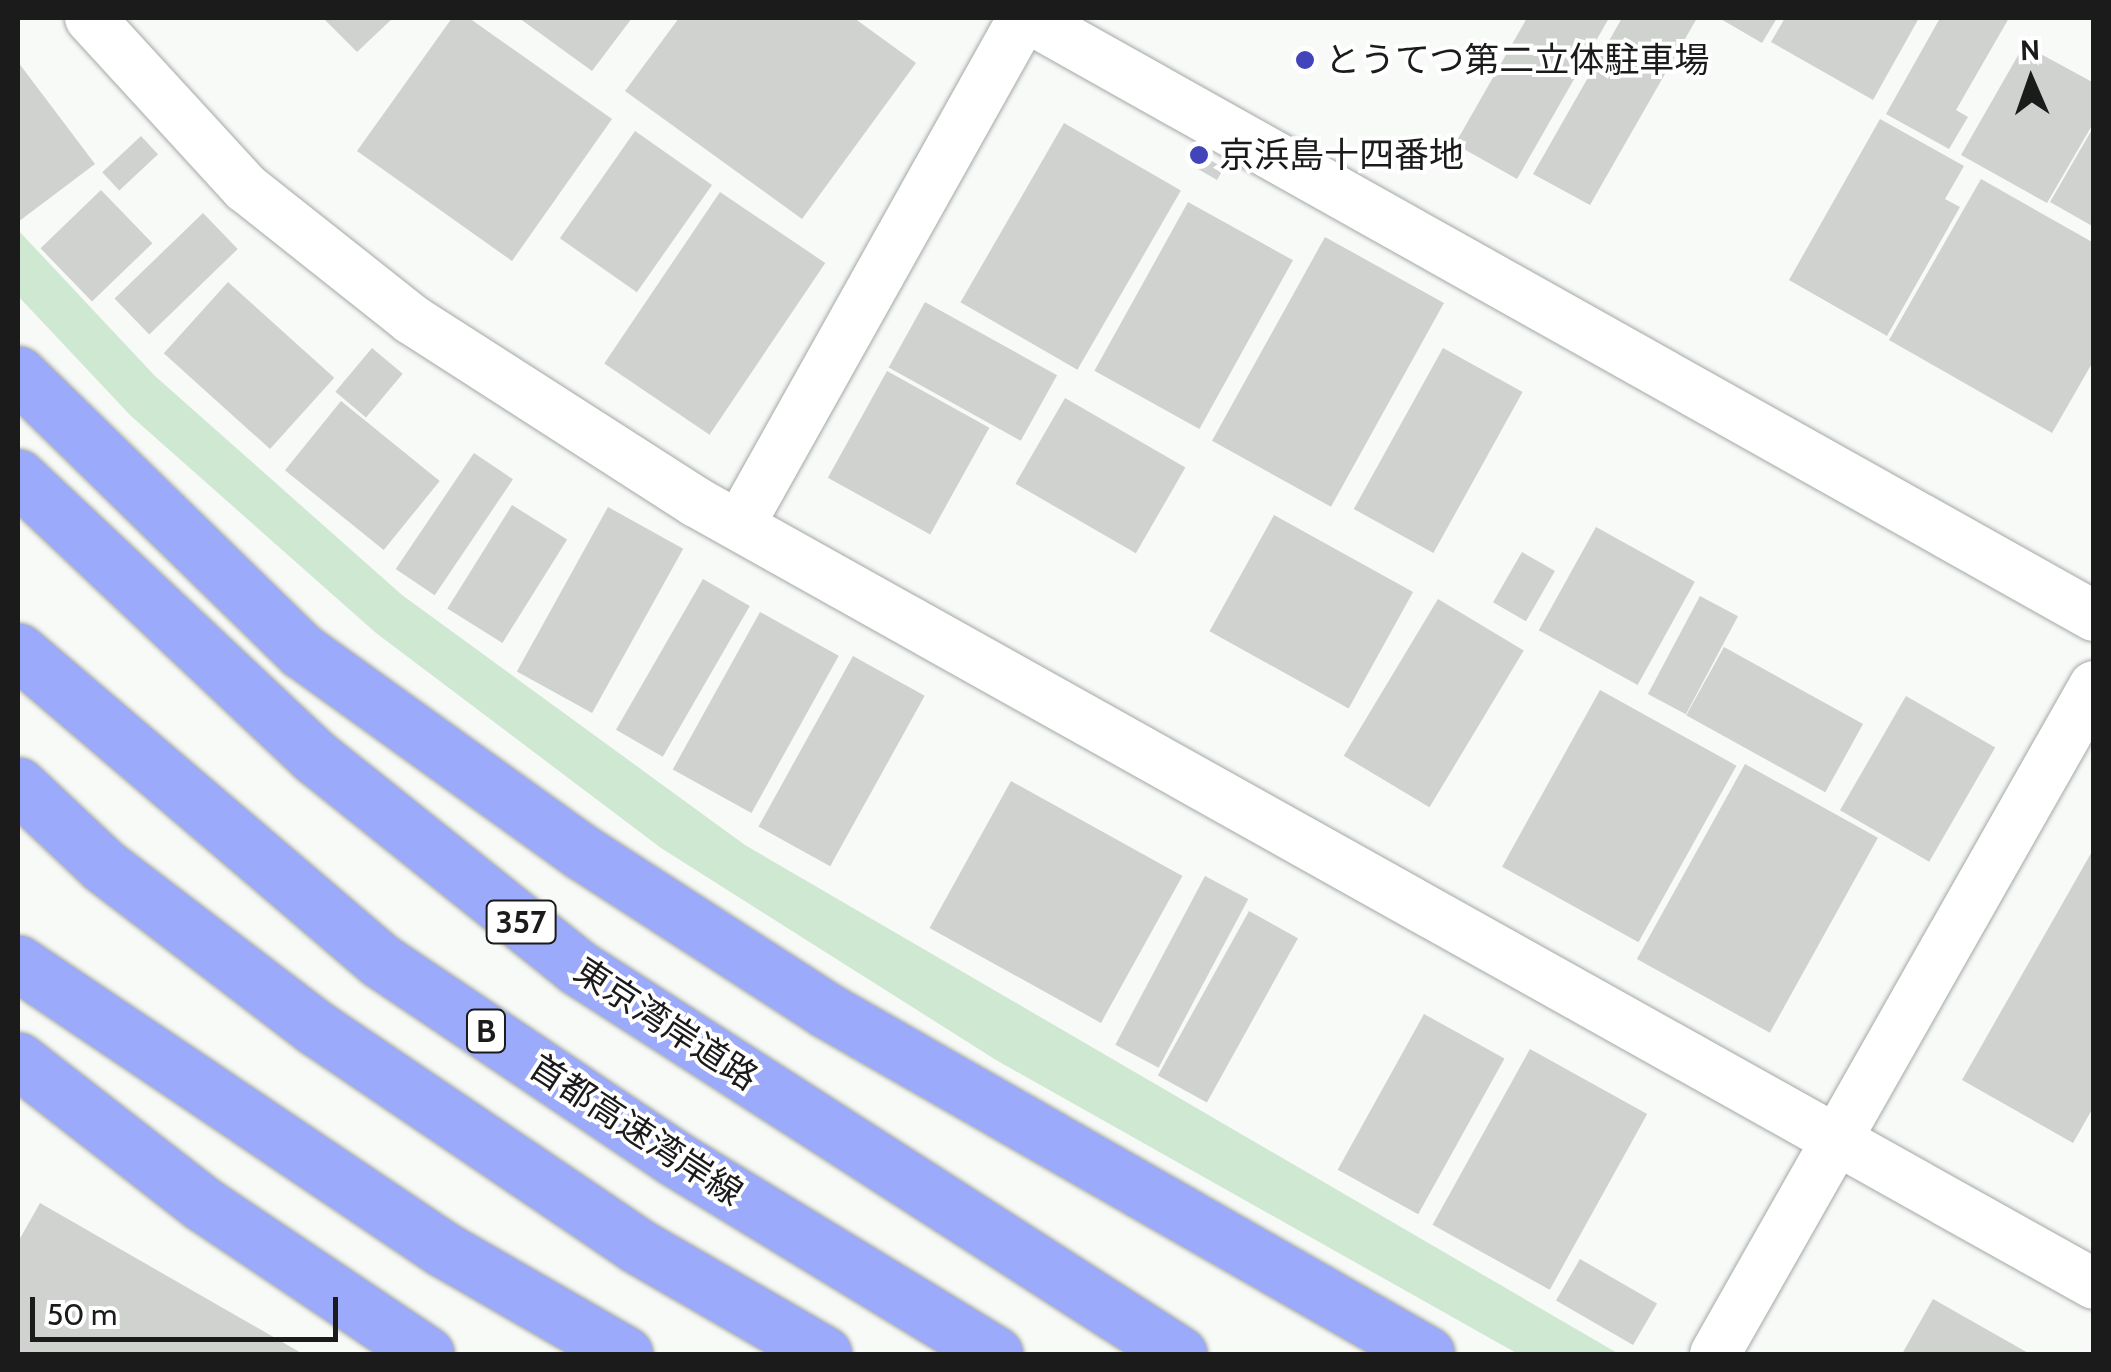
<!DOCTYPE html>
<meta charset="utf-8">
<style>
body{margin:0}
#map{position:relative;width:2111px;height:1372px;overflow:hidden;background:#f7faf7;font-family:Cabin,"Noto Sans JP",sans-serif}
div>[style]{position:absolute}
.green>*{inset:0;background:#cfe8d2}
.building>*{inset:0;background:#cfd2cf;transform-origin:0 0}
.roads{filter:drop-shadow(0 0 2px #a5a8a6) drop-shadow(0 0 2px #a5a8a6)}
.minor>*{height:50px;margin:-25px;padding:0 25px;transform-origin:25px;border-radius:25px;background:#fff}
.highway>*{height:55px;margin:-27.5px;padding:0 27.5px;transform-origin:27.5px;border-radius:27.5px;background:#9caafb}
.dots>*{width:28px;height:28px;translate:-50% -50%;box-sizing:border-box;border:5px solid #fff;border-radius:50%}
span{translate:-50% -50%;white-space:nowrap;text-align:center;line-height:1.15;-webkit-text-stroke:8px #fff;paint-order:stroke}
.shield-label span{padding:2px 8px;background:#fff;border:2px solid;border-radius:8px;-webkit-text-stroke-width:0}
.shield-label{font-size:32px;color:#1a1b1a;font-weight:700}
.poi-label{font-size:35px;color:#1a1b1a}
.left{translate:0 -50%;text-align:left}
.street-label{font-size:35px;color:#1a1b1a}
.frame{position:absolute;inset:0;border:20px solid #1a1b1a;pointer-events:none}
.north{position:absolute;left:1981px;top:30px;width:100px;height:100px;-webkit-text-stroke:8px #fff;paint-order:stroke;rotate:358deg;font-size:28px;font-weight:700;line-height:40px;text-align:center;color:#1a1b1a}
.north::after{content:'';display:block;margin:auto;width:35px;height:45px;background:#1a1b1a;clip-path:polygon(50% 0,100% 100%,50% 72%,0 100%)}
.scale{position:absolute;left:30px;top:1297px;width:308px;height:45px;box-sizing:border-box;border:5px solid #1a1b1a;border-top:0;padding-left:12px;font-size:30px;line-height:35px;white-space:nowrap;color:#1a1b1a;-webkit-text-stroke:8px #fff;paint-order:stroke}
</style>
<div id="map">
<div class="green">
<div style="clip-path:polygon(18px 230px,155px 376px,402px 595px,745px 845px,1619px 1354px,1518px 1354px,996px 1060px,661px 848px,376px 633px,131px 416px,18px 296px)"></div>
</div>
<div class="building">
<div style="clip-path:polygon(323px 18px,393px 18px,357px 52px)"></div>
<div style="clip-path:polygon(452px 18px,469px 18px,612px 119px,512px 261px,357px 151px)"></div>
<div style="clip-path:polygon(519px 18px,632px 18px,592px 71px)"></div>
<div style="clip-path:polygon(679px 18px,854px 18px,916px 63px,802px 219px,625px 91px)"></div>
<div style="clip-path:polygon(1527px 18px,1609px 18px,1517px 179px,1455px 144px)"></div>
<div style="clip-path:polygon(1622px 18px,1697px 18px,1590px 205px,1533px 174px)"></div>
<div style="clip-path:polygon(1719px 18px,1777px 18px,1762px 43px)"></div>
<div style="clip-path:polygon(1785px 18px,1919px 18px,1873px 100px,1771px 42px)"></div>
<div style="clip-path:polygon(1940px 18px,2009px 18px,1956px 110px,1968px 117px,1949px 149px,1886px 114px)"></div>
<div style="clip-path:polygon(2024px 45px,2094px 83px,2094px 122px,2047px 203px,1961px 155px)"></div>
<div style="clip-path:polygon(18px 62px,95px 164px,18px 222px)"></div>
<div style="clip-path:polygon(1880px 119px,1964px 166px,1945px 199px,1960px 207px,1887px 336px,1789px 280px)"></div>
<div style="left:1064px;top:123px;width:135px;height:207px;rotate:30deg"></div>
<div style="clip-path:polygon(2094px 126px,2094px 227px,2050px 202px)"></div>
<div style="left:635px;top:131px;width:94px;height:131px;rotate:35deg"></div>
<div style="left:141px;top:136px;width:25px;height:53px;rotate:47deg"></div>
<div style="left:1198px;top:153px;width:30px;height:14px;rotate:30deg"></div>
<div style="clip-path:polygon(1981px 179px,2094px 243px,2094px 360px,2052px 433px,1889px 340px)"></div>
<div style="left:101px;top:190px;width:74px;height:84px;rotate:46deg"></div>
<div style="left:720px;top:192px;width:127px;height:207px;rotate:34deg"></div>
<div style="left:1188px;top:202px;width:120px;height:193px;rotate:29deg"></div>
<div style="left:203px;top:213px;width:50px;height:123px;rotate:46deg"></div>
<div style="left:1325px;top:237px;width:136px;height:233px;rotate:29deg"></div>
<div style="left:228px;top:282px;width:143px;height:96px;rotate:42deg"></div>
<div style="left:925px;top:302px;width:151px;height:75px;rotate:29deg"></div>
<div style="left:372px;top:348px;width:40px;height:57px;rotate:40deg"></div>
<div style="left:1443px;top:348px;width:91px;height:184px;rotate:29deg"></div>
<div style="left:887px;top:371px;width:117px;height:122px;rotate:29deg"></div>
<div style="left:1065px;top:398px;width:139px;height:99px;rotate:30deg"></div>
<div style="left:341px;top:401px;width:127px;height:89px;rotate:39deg"></div>
<div style="left:474px;top:453px;width:47px;height:140px;rotate:34deg"></div>
<div style="left:512px;top:505px;width:65px;height:122px;rotate:32deg"></div>
<div style="left:608px;top:507px;width:86px;height:188px;rotate:29deg"></div>
<div style="left:1274px;top:515px;width:159px;height:133px;rotate:29deg"></div>
<div style="left:1596px;top:527px;width:113px;height:118px;rotate:29deg"></div>
<div style="left:1522px;top:552px;width:38px;height:58px;rotate:30deg"></div>
<div style="left:703px;top:579px;width:54px;height:174px;rotate:30deg"></div>
<div style="left:1700px;top:596px;width:43px;height:111px;rotate:28deg"></div>
<div style="left:1438px;top:599px;width:100px;height:183px;rotate:31deg"></div>
<div style="left:760px;top:612px;width:90px;height:180px;rotate:29deg"></div>
<div style="left:1724px;top:647px;width:159px;height:78px;rotate:29deg"></div>
<div style="left:853px;top:656px;width:82px;height:195px;rotate:29deg"></div>
<div style="left:1600px;top:690px;width:156px;height:202px;rotate:29deg"></div>
<div style="left:1906px;top:696px;width:103px;height:132px;rotate:30deg"></div>
<div style="left:1745px;top:764px;width:152px;height:223px;rotate:29deg"></div>
<div style="left:1011px;top:781px;width:196px;height:168px;rotate:29deg"></div>
<div style="clip-path:polygon(2094px 848px,2094px 1106px,2073px 1143px,1962px 1080px)"></div>
<div style="left:1205px;top:876px;width:49px;height:191px;rotate:28deg"></div>
<div style="left:1249px;top:911px;width:56px;height:188px;rotate:29deg"></div>
<div style="left:1424px;top:1014px;width:92px;height:178px;rotate:29deg"></div>
<div style="left:1530px;top:1049px;width:134px;height:201px;rotate:29deg"></div>
<div style="clip-path:polygon(40px 1203px,303px 1354px,18px 1354px,18px 1242px)"></div>
<div style="left:1580px;top:1259px;width:89px;height:48px;rotate:30deg"></div>
<div style="clip-path:polygon(1933px 1299px,2030px 1354px,1902px 1354px)"></div>
</div>
<div class="roads">
<div class="minor">
<div style="left:90px;top:18px;width:231px;rotate:47.5deg"></div>
<div style="left:246px;top:188px;width:211px;rotate:38.4deg"></div>
<div style="left:411px;top:319px;width:339px;rotate:32.7deg"></div>
<div style="left:696px;top:502px;width:1602px;rotate:29.22deg"></div>
<div style="left:1028px;top:18px;width:1222px;rotate:29.29deg"></div>
<div style="left:740px;top:524px;width:580px;rotate:-60.78deg"></div>
<div style="left:1715px;top:1354px;width:768px;rotate:-60.43deg"></div>
</div>
<div class="highway">
<div style="left:18px;top:374px;width:397px;rotate:44.3deg"></div>
<div style="left:302px;top:651px;width:345px;rotate:35.7deg"></div>
<div style="left:582px;top:852px;width:291px;rotate:32.9deg"></div>
<div style="left:826px;top:1010px;width:692px;rotate:29.79deg"></div>
<div style="left:18px;top:477px;width:407px;rotate:43.3deg"></div>
<div style="left:314px;top:756px;width:337px;rotate:38.7deg"></div>
<div style="left:577px;top:967px;width:716px;rotate:32.74deg"></div>
<div style="left:18px;top:651px;width:477px;rotate:40.5deg"></div>
<div style="left:381px;top:961px;width:353px;rotate:33.9deg"></div>
<div style="left:674px;top:1158px;width:376px;rotate:31.4deg"></div>
<div style="left:18px;top:785px;width:118px;rotate:43.3deg"></div>
<div style="left:104px;top:866px;width:267px;rotate:37.4deg"></div>
<div style="left:316px;top:1028px;width:387px;rotate:34.1deg"></div>
<div style="left:636px;top:1245px;width:217px;rotate:30.1deg"></div>
<div style="left:18px;top:963px;width:512px;rotate:33.94deg"></div>
<div style="left:443px;top:1249px;width:210px;rotate:30deg"></div>
<div style="left:18px;top:1060px;width:234px;rotate:37.9deg"></div>
<div style="left:203px;top:1204px;width:269px;rotate:33.9deg"></div>
</div>
</div>
<div class="dots">
<div style="left:1305px;top:60px;background:#4245ba"></div>
<div style="left:1199px;top:155px;background:#4245ba"></div>
</div>
<div class="shield-label">
<span style="left:521px;top:922px">357</span>
<span style="left:486px;top:1031px">B</span>
</div>
<div class="poi-label">
<span class="left" style="left:1325px;top:60px">とうてつ第二立体駐車場</span>
<span class="left" style="left:1219px;top:155px">京浜島十四番地</span>
</div>
<div class="street-label">
<span style="left:666px;top:1024px;rotate:33deg">東京湾岸道路</span>
<span style="left:636px;top:1130px;rotate:33deg">首都高速湾岸線</span>
</div>
<div class="frame"></div>
<div class="north">N</div>
<div class="scale">50 m</div>
</div>
